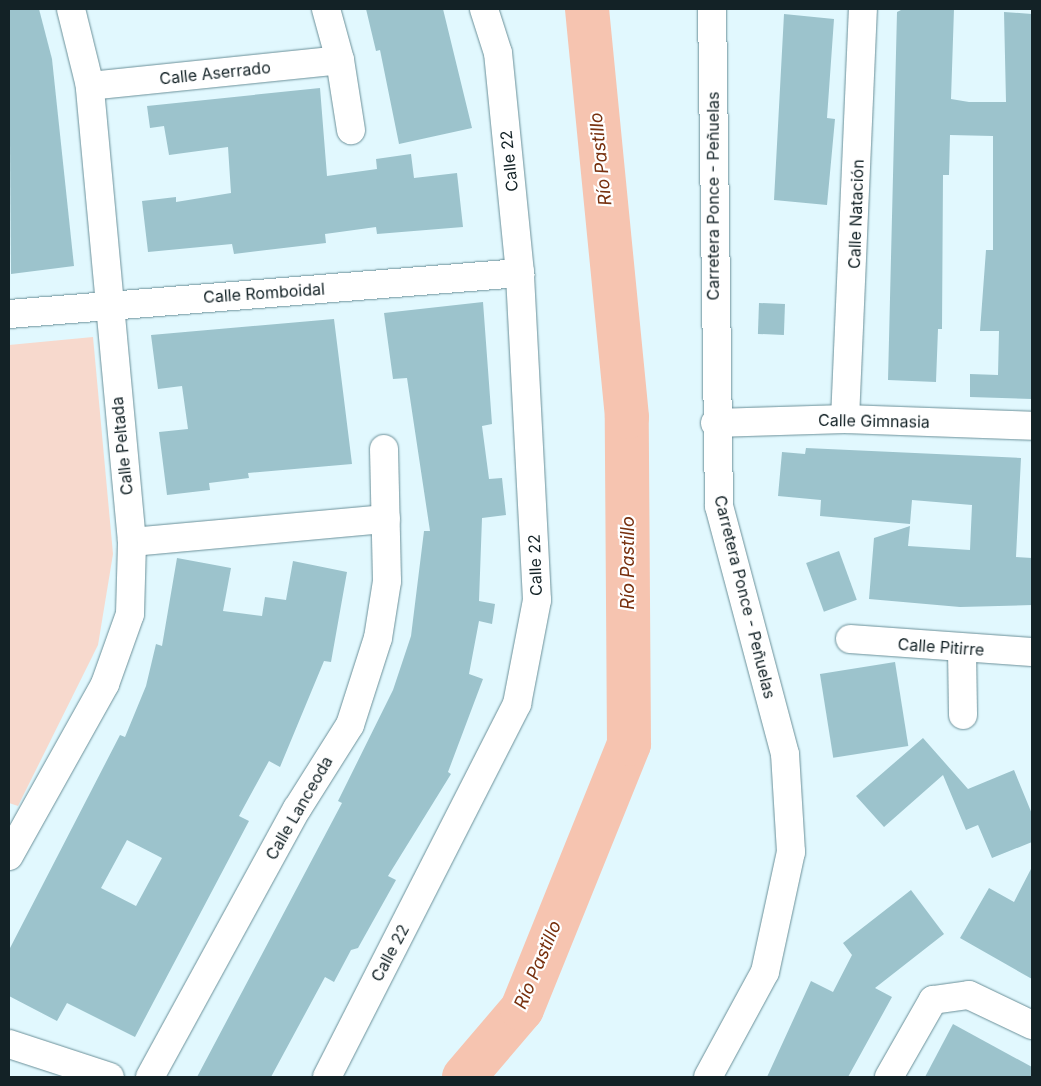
<!DOCTYPE html>
<meta charset="utf-8">
<style>
body{margin:0}
#map{position:relative;width:1041px;height:1086px;overflow:hidden;background:#e1f8fe;font-family:Inter,sans-serif}
div>[style]{position:absolute}
.green>*{inset:0;background:#f7d9cd}
.river>*{height:44px;margin:-22px;padding:0 22px;transform-origin:22px;border-radius:22px;background:#f6c4b0}
.building>*{inset:0;background:#9cc3cc;transform-origin:0 0}
.roads{filter:drop-shadow(0 0 1px #6b9099) drop-shadow(0 0 1px #6b9099)}
.street>*{height:28px;margin:-14px;padding:0 14px;transform-origin:14px;border-radius:14px;background:#fff}
.primary>*{height:28px;margin:-14px;padding:0 14px;transform-origin:14px;border-radius:14px;background:#fff}
span{translate:-50% -50%;white-space:nowrap;text-align:center;line-height:1.15;-webkit-text-stroke:4.5px #fff;paint-order:stroke}
.street-label{font-size:16px;color:#132226}
.water-label{font-size:18px;color:#78310f;font-style:italic}
.frame{position:absolute;inset:0;border:10px solid #132226;pointer-events:none}
</style>
<div id="map">
<div class="green">
<div style="clip-path:polygon(93px 337px,113px 554px,98px 645px,18px 806px,9px 803px,9px 345px)"></div>
</div>
<div class="river">
<div style="left:464px;top:1077px;width:89px;rotate:-49.5deg"></div>
<div style="left:522px;top:1009px;width:286px;rotate:-68deg"></div>
<div style="left:629px;top:744px;width:327px;rotate:-90.4deg"></div>
<div style="left:627px;top:417px;width:410px;rotate:-95.6deg"></div>
</div>
<div class="building">
<div style="clip-path:polygon(9px 9px,39px 9px,52px 59px,74px 266px,11px 274px)"></div>
<div style="clip-path:polygon(366px 9px,443px 9px,472px 128px,399px 144px,380px 50px,376px 51px)"></div>
<div style="clip-path:polygon(903px 9px,954px 9px,951px 99px,969px 102px,1006px 102px,1004px 12px,1032px 14px,1032px 399px,970px 397px,970px 374px,998px 375px,999px 331px,980px 331px,986px 250px,993px 250px,993px 136px,950px 135px,949px 175px,943px 175px,942px 329px,938px 329px,936px 382px,888px 380px,897px 12px)"></div>
<div style="clip-path:polygon(784px 14px,834px 19px,827px 118px,835px 119px,827px 205px,774px 200px)"></div>
<div style="clip-path:polygon(320px 88px,327px 176px,377px 169px,376px 159px,411px 154px,414px 178px,457px 173px,463px 227px,377px 234px,376px 227px,325px 234px,326px 243px,234px 254px,232px 244px,148px 252px,142px 201px,176px 197px,176px 202px,231px 193px,228px 147px,169px 155px,164px 126px,150px 128px,147px 106px)"></div>
<div style="clip-path:polygon(483px 302px,492px 424px,482px 426px,489px 479px,502px 478px,506px 515px,482px 518px,479px 601px,495px 604px,492px 624px,479px 621px,469px 674px,483px 679px,448px 772px,451px 774px,388px 876px,396px 880px,358px 948px,351px 950px,334px 982px,325px 977px,271px 1077px,197px 1077px,342px 803px,338px 801px,393px 690px,411px 636px,424px 531px,430px 531px,407px 378px,393px 379px,384px 313px)"></div>
<div style="left:759px;top:303px;width:26px;height:31px;rotate:2deg"></div>
<div style="clip-path:polygon(334px 319px,352px 464px,248px 473px,249px 478px,209px 483px,210px 490px,167px 495px,159px 432px,188px 429px,182px 386px,158px 389px,151px 335px)"></div>
<div style="clip-path:polygon(806px 448px,1021px 458px,1016px 557px,1032px 558px,1032px 605px,960px 607px,869px 599px,874px 538px,910px 526px,908px 546px,970px 550px,972px 505px,912px 500px,910px 524px,820px 516px,821px 500px,778px 496px,782px 452px,805px 454px)"></div>
<div style="left:839px;top:551px;width:52px;height:35px;rotate:70deg"></div>
<div style="clip-path:polygon(evenodd,177px 558px,231px 568px,223px 611px,262px 616px,265px 597px,286px 600px,293px 561px,347px 572px,331px 662px,324px 661px,280px 767px,269px 761px,239px 816px,249px 821px,135px 1037px,67px 1003px,57px 1021px,9px 996px,9px 950px,120px 735px,125px 737px,146px 686px,156px 644px,162px 646px,177px 558px,127px 840px,162px 858px,136px 906px,101px 888px,127px 840px)"></div>
<div style="left:895px;top:662px;width:85px;height:76px;rotate:81deg"></div>
<div style="clip-path:polygon(923px 738px,968px 789px,1014px 770px,1032px 814px,1032px 842px,992px 858px,978px 825px,966px 830px,943px 775px,884px 827px,856px 796px)"></div>
<div style="clip-path:polygon(1032px 867px,1032px 979px,960px 938px,989px 888px,1014px 902px)"></div>
<div style="clip-path:polygon(911px 890px,944px 934px,875px 988px,892px 997px,848px 1077px,767px 1077px,811px 981px,833px 992px,852px 955px,843px 943px)"></div>
<div style="clip-path:polygon(953px 1024px,1032px 1067px,1032px 1077px,925px 1077px)"></div>
</div>
<div class="roads">
<div class="street">
<div style="left:326px;top:9px;width:53px;rotate:74.6deg"></div>
<div style="left:340px;top:60px;width:71px;rotate:81.1deg"></div>
<div style="left:90px;top:86px;width:251px;rotate:-5.9deg"></div>
<div style="left:9px;top:314px;width:513px;rotate:-4.59deg"></div>
<div style="left:845px;top:419px;width:410px;rotate:-87.5deg"></div>
<div style="left:715px;top:423px;width:130px;rotate:-1.8deg"></div>
<div style="left:845px;top:419px;width:187px;rotate:2.1deg"></div>
<div style="left:132px;top:542px;width:255px;rotate:-5.2deg"></div>
<div style="left:850px;top:639px;width:182px;rotate:4.1deg"></div>
<div style="left:962px;top:650px;width:65px;rotate:89.1deg"></div>
<div style="left:9px;top:856px;width:197px;rotate:-60.8deg"></div>
<div style="left:105px;top:684px;width:74px;rotate:-70.3deg"></div>
<div style="left:130px;top:614px;width:72px;rotate:-88.4deg"></div>
<div style="left:132px;top:542px;width:458px;rotate:-95.3deg"></div>
<div style="left:90px;top:86px;width:79px;rotate:-103.9deg"></div>
<div style="left:9px;top:1044px;width:106px;rotate:18.1deg"></div>
<div style="left:150px;top:1077px;width:306px;rotate:-61.3deg"></div>
<div style="left:297px;top:809px;width:99px;rotate:-57.8deg"></div>
<div style="left:350px;top:725px;width:91px;rotate:-72.2deg"></div>
<div style="left:378px;top:638px;width:58px;rotate:-81deg"></div>
<div style="left:387px;top:581px;width:132px;rotate:-91.3deg"></div>
<div style="left:327px;top:1077px;width:419px;rotate:-63deg"></div>
<div style="left:517px;top:704px;width:106px;rotate:-79.1deg"></div>
<div style="left:537px;top:600px;width:327px;rotate:-93deg"></div>
<div style="left:520px;top:273px;width:221px;rotate:-95.7deg"></div>
<div style="left:498px;top:53px;width:46px;rotate:-107.7deg"></div>
<div style="left:889px;top:1077px;width:89px;rotate:-60.3deg"></div>
<div style="left:933px;top:1000px;width:36px;rotate:-8deg"></div>
<div style="left:969px;top:995px;width:70px;rotate:25.5deg"></div>
</div>
<div class="primary">
<div style="left:708px;top:1077px;width:119px;rotate:-61.5deg"></div>
<div style="left:765px;top:972px;width:123px;rotate:-77.8deg"></div>
<div style="left:791px;top:852px;width:98px;rotate:-93.5deg"></div>
<div style="left:785px;top:754px;width:257px;rotate:-104.9deg"></div>
<div style="left:719px;top:506px;width:497px;rotate:-90.8deg"></div>
</div>
</div>
<div class="street-label">
<span style="left:215px;top:73px;rotate:-6deg">Calle Aserrado</span>
<span style="left:509px;top:161px;rotate:-96deg">Calle 22</span>
<span style="left:713px;top:196px;rotate:-90deg">Carretera Ponce - Peñuelas</span>
<span style="left:856px;top:214px;rotate:-88deg">Calle Natación</span>
<span style="left:264px;top:293px;rotate:-4deg">Calle Romboidal</span>
<span style="left:874px;top:421px;rotate:1deg">Calle Gimnasia</span>
<span style="left:122px;top:446px;rotate:-96deg">Calle Peltada</span>
<span style="left:535px;top:565px;rotate:-92deg">Calle 22</span>
<span style="left:745px;top:597px;rotate:76deg">Carretera Ponce - Peñuelas</span>
<span style="left:941px;top:647px;rotate:4deg">Calle Pitirre</span>
<span style="left:299px;top:808px;rotate:-60deg">Calle Lanceoda</span>
<span style="left:390px;top:953px;rotate:-62deg">Calle 22</span>
</div>
<div class="water-label">
<span style="left:601px;top:159px;rotate:-96deg">Río Pastillo</span>
<span style="left:628px;top:563px;rotate:-90deg">Río Pastillo</span>
<span style="left:538px;top:965px;rotate:-67deg">Río Pastillo</span>
</div>
<div class="frame"></div>
</div>
